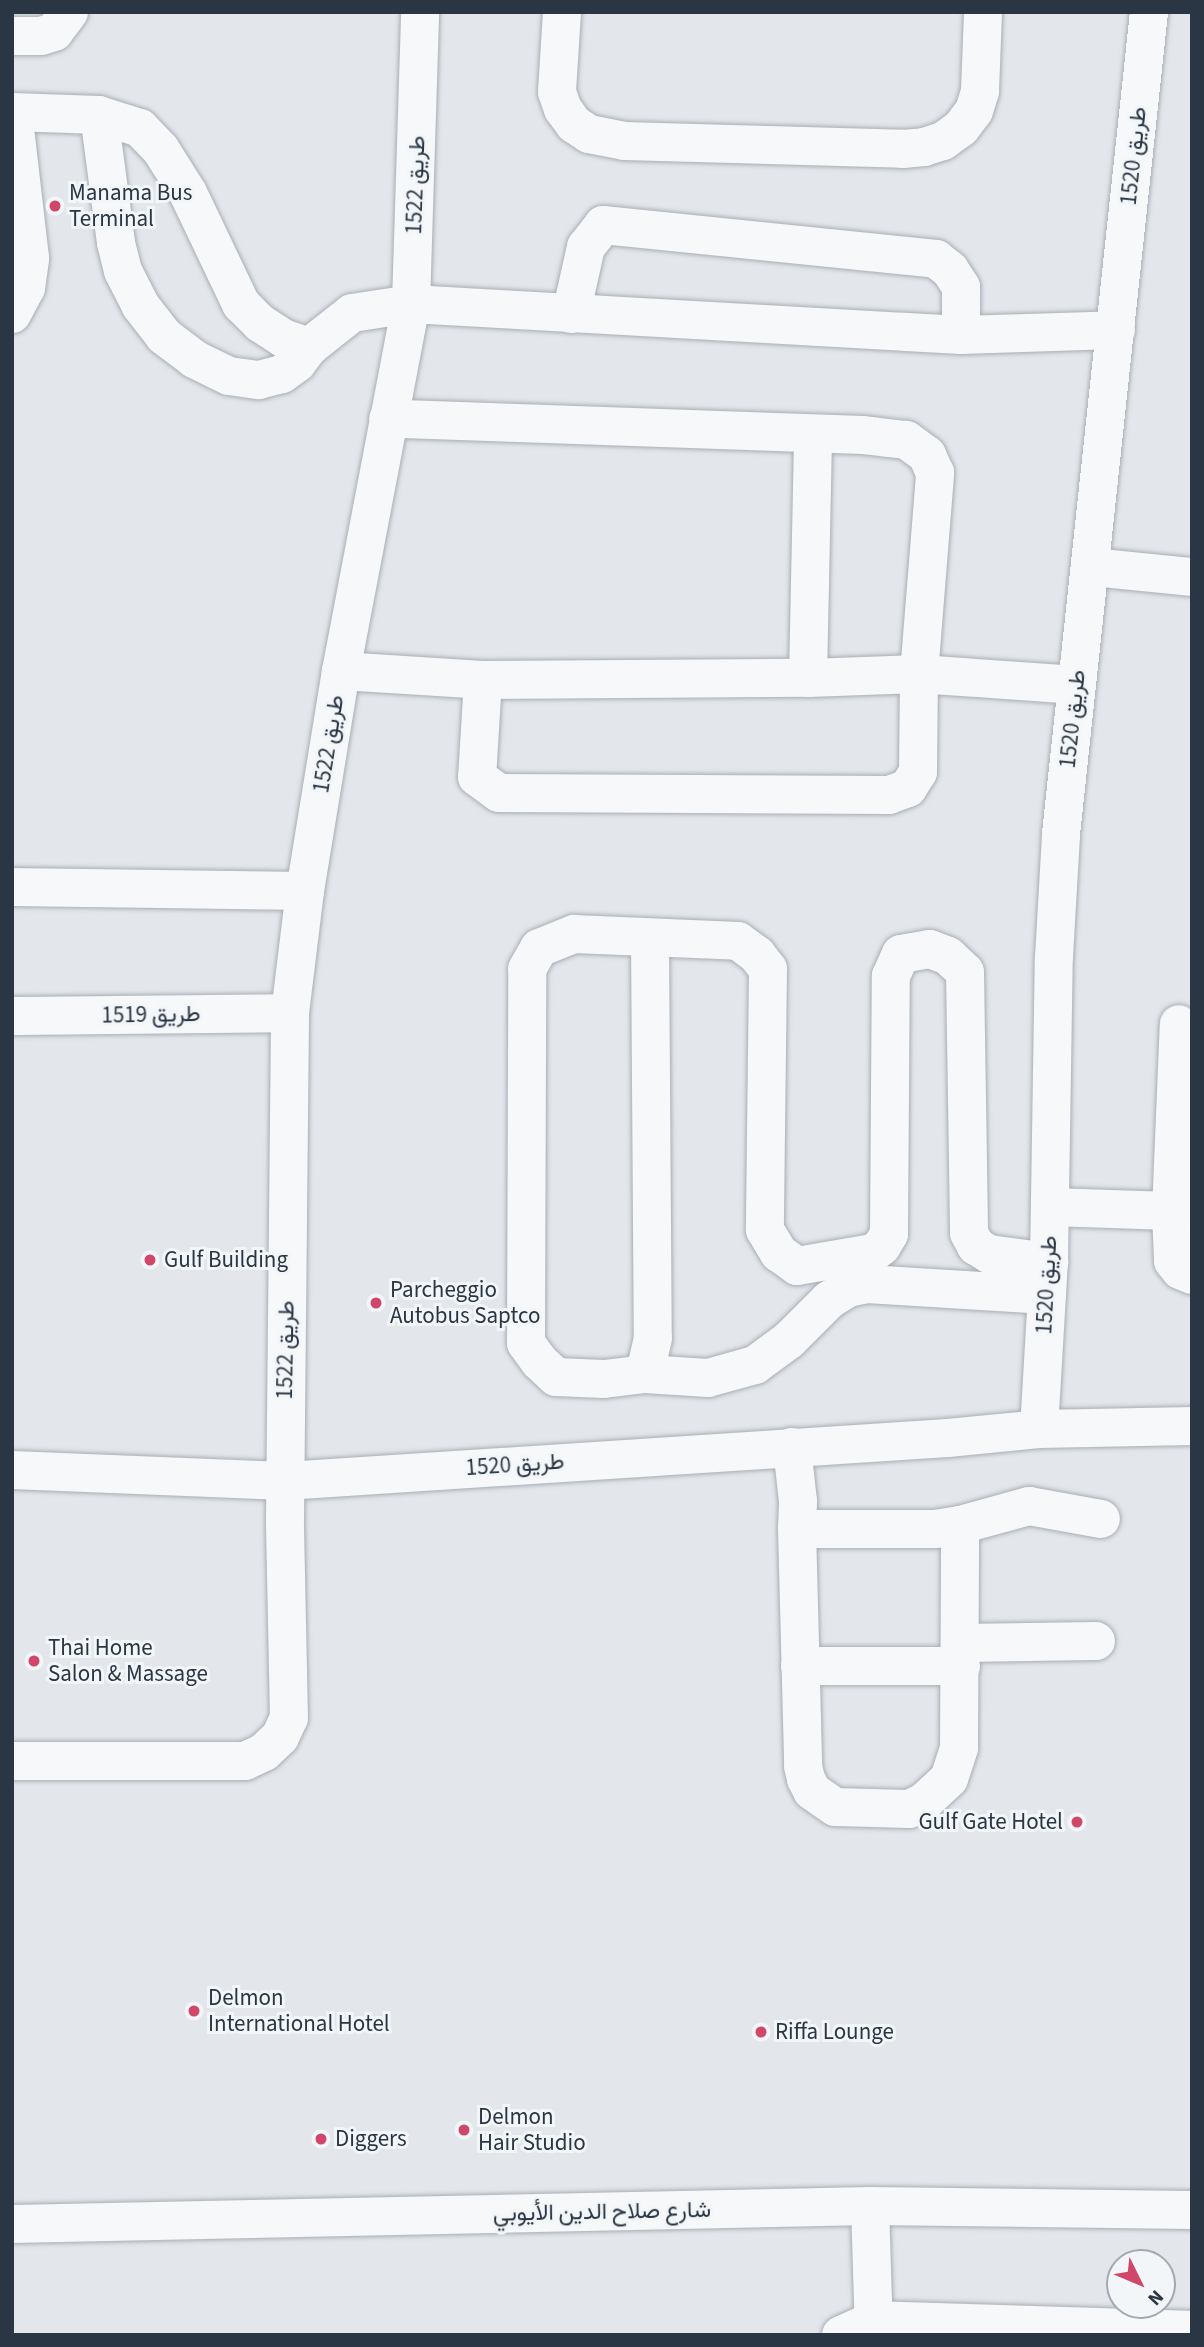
<!DOCTYPE html>
<meta charset="utf-8">
<style>
body{margin:0}
#map{position:relative;width:1204px;height:2347px;overflow:hidden;background:#e3e7eb;font-family:"Source Sans 3",Vazirmatn,sans-serif}
div>[style]{position:absolute}
.roads{filter:drop-shadow(0 0 2px #a8aeb6) drop-shadow(0 0 2px #a8aeb6)}
.minor>*{height:38px;margin:-19px;padding:0 19px;transform-origin:19px;border-radius:19px;background:#f6f8f9}
.dots>*{width:19px;height:19px;translate:-50% -50%;box-sizing:border-box;border:4px solid #f3f6f8;border-radius:50%}
span{translate:-50% -50%;white-space:nowrap;text-align:center;line-height:1.15;-webkit-text-stroke:6px #f3f6f8;paint-order:stroke}
.street-label{font-size:23px;color:#2a3644}
.poi-label{font-size:23px;color:#2a3644}
.left{translate:0 -50%;text-align:left}
.right{translate:-100% -50%;text-align:right}
.frame{position:absolute;inset:0;border:14px solid #2a3644;pointer-events:none}
.north{position:absolute;left:1106px;top:2249px;width:70px;height:70px;box-sizing:border-box;background:#f3f6f8;border:2px solid #a3a9b0;border-radius:50%;rotate:133deg;font-size:19px;font-weight:700;line-height:28px;text-align:center;color:#2a3644}
.north::after{content:'';display:block;margin:auto;width:24px;height:32px;background:#d14769;clip-path:polygon(50% 0,100% 100%,50% 72%,0 100%)}
</style>
<div id="map">
<div class="roads">
<div class="minor">
<div style="left:562px;top:12px;width:80px;rotate:93.6deg"></div>
<div style="left:557px;top:92px;width:18px;rotate:71deg"></div>
<div style="left:563px;top:109px;width:19px;rotate:54deg"></div>
<div style="left:574px;top:124px;width:18px;rotate:34deg"></div>
<div style="left:589px;top:134px;width:36px;rotate:11deg"></div>
<div style="left:624px;top:141px;width:279px;rotate:1.6deg"></div>
<div style="left:903px;top:149px;width:21px;rotate:-5deg"></div>
<div style="left:924px;top:147px;width:20px;rotate:-18deg"></div>
<div style="left:943px;top:141px;width:22px;rotate:-36deg"></div>
<div style="left:961px;top:128px;width:21px;rotate:-53deg"></div>
<div style="left:974px;top:111px;width:21px;rotate:-73deg"></div>
<div style="left:980px;top:91px;width:79px;rotate:-87.8deg"></div>
<div style="left:12px;top:36px;width:29px"></div>
<div style="left:41px;top:36px;width:14px;rotate:-17deg"></div>
<div style="left:54px;top:32px;width:25px;rotate:-53deg"></div>
<div style="left:12px;top:112px;width:87px;rotate:2deg"></div>
<div style="left:99px;top:115px;width:43px;rotate:17.6deg"></div>
<div style="left:140px;top:128px;width:30px;rotate:46deg"></div>
<div style="left:161px;top:150px;width:51px;rotate:57.9deg"></div>
<div style="left:188px;top:193px;width:123px;rotate:64.5deg"></div>
<div style="left:241px;top:304px;width:27px;rotate:45deg"></div>
<div style="left:260px;top:323px;width:27px;rotate:33deg"></div>
<div style="left:283px;top:338px;width:28px;rotate:19deg"></div>
<div style="left:99px;top:115px;width:129px;rotate:82.4deg"></div>
<div style="left:116px;top:243px;width:29px;rotate:76deg"></div>
<div style="left:123px;top:271px;width:38px;rotate:63deg"></div>
<div style="left:140px;top:305px;width:39px;rotate:52deg"></div>
<div style="left:164px;top:336px;width:38px;rotate:37deg"></div>
<div style="left:194px;top:359px;width:39px;rotate:26deg"></div>
<div style="left:229px;top:376px;width:30px;rotate:8deg"></div>
<div style="left:259px;top:380px;width:24px;rotate:-15deg"></div>
<div style="left:282px;top:374px;width:19px;rotate:-36deg"></div>
<div style="left:297px;top:363px;width:20px;rotate:-53deg"></div>
<div style="left:309px;top:347px;width:55px;rotate:-38.3deg"></div>
<div style="left:352px;top:313px;width:60px;rotate:-8.7deg"></div>
<div style="left:411px;top:304px;width:551px;rotate:3.23deg"></div>
<div style="left:961px;top:335px;width:155px;rotate:-1.8deg"></div>
<div style="left:12px;top:314px;width:30px;rotate:-62deg"></div>
<div style="left:26px;top:288px;width:30px;rotate:-82deg"></div>
<div style="left:30px;top:258px;width:147px;rotate:-96.6deg"></div>
<div style="left:571px;top:314px;width:69px;rotate:-77.4deg"></div>
<div style="left:586px;top:247px;width:28px;rotate:-52deg"></div>
<div style="left:603px;top:225px;width:335px;rotate:5.8deg"></div>
<div style="left:936px;top:259px;width:18px;rotate:38deg"></div>
<div style="left:950px;top:270px;width:20px;rotate:57deg"></div>
<div style="left:961px;top:287px;width:48px;rotate:90deg"></div>
<div style="left:1092px;top:567px;width:100px;rotate:5.7deg"></div>
<div style="left:341px;top:671px;width:142px;rotate:3.6deg"></div>
<div style="left:483px;top:680px;width:97px;rotate:93.5deg"></div>
<div style="left:477px;top:777px;width:27px;rotate:36deg"></div>
<div style="left:499px;top:793px;width:390px;rotate:0.3deg"></div>
<div style="left:889px;top:795px;width:20px;rotate:-20deg"></div>
<div style="left:908px;top:788px;width:19px;rotate:-58deg"></div>
<div style="left:918px;top:772px;width:98px;rotate:-89.4deg"></div>
<div style="left:919px;top:674px;width:202px;rotate:-85.4deg"></div>
<div style="left:935px;top:473px;width:20px;rotate:-114deg"></div>
<div style="left:927px;top:455px;width:26px;rotate:-144deg"></div>
<div style="left:906px;top:440px;width:43px;rotate:-173.4deg"></div>
<div style="left:863px;top:435px;width:475px;rotate:-178deg"></div>
<div style="left:808px;top:678px;width:244px;rotate:-88.8deg"></div>
<div style="left:483px;top:680px;width:325px;rotate:-0.4deg"></div>
<div style="left:808px;top:678px;width:111px;rotate:-2.1deg"></div>
<div style="left:919px;top:674px;width:158px;rotate:4deg"></div>
<div style="left:12px;top:887px;width:293px;rotate:0.8deg"></div>
<div style="left:650px;top:939px;width:399px;rotate:89.6deg"></div>
<div style="left:653px;top:1338px;width:37px;rotate:103deg"></div>
<div style="left:645px;top:1374px;width:41px;rotate:173deg"></div>
<div style="left:604px;top:1379px;width:48px;rotate:-177.6deg"></div>
<div style="left:556px;top:1377px;width:23px;rotate:-137deg"></div>
<div style="left:539px;top:1361px;width:22px;rotate:-126deg"></div>
<div style="left:526px;top:1343px;width:374px;rotate:-89.8deg"></div>
<div style="left:527px;top:969px;width:24px;rotate:-60deg"></div>
<div style="left:539px;top:948px;width:38px;rotate:-22deg"></div>
<div style="left:574px;top:934px;width:164px;rotate:2.4deg"></div>
<div style="left:738px;top:941px;width:24px;rotate:36deg"></div>
<div style="left:757px;top:955px;width:18px;rotate:52deg"></div>
<div style="left:768px;top:969px;width:261px;rotate:90.7deg"></div>
<div style="left:765px;top:1230px;width:27px;rotate:59deg"></div>
<div style="left:779px;top:1253px;width:22px;rotate:36deg"></div>
<div style="left:797px;top:1266px;width:77px;rotate:-9.7deg"></div>
<div style="left:873px;top:1253px;width:11px;rotate:-38deg"></div>
<div style="left:882px;top:1246px;width:14px;rotate:-60deg"></div>
<div style="left:889px;top:1234px;width:258px;rotate:-89.6deg"></div>
<div style="left:891px;top:976px;width:24px;rotate:-66deg"></div>
<div style="left:901px;top:954px;width:29px;rotate:-10deg"></div>
<div style="left:930px;top:949px;width:19px;rotate:21deg"></div>
<div style="left:948px;top:956px;width:23px;rotate:43deg"></div>
<div style="left:965px;top:972px;width:261px;rotate:89.1deg"></div>
<div style="left:969px;top:1233px;width:15px;rotate:62deg"></div>
<div style="left:976px;top:1246px;width:15px;rotate:32deg"></div>
<div style="left:989px;top:1254px;width:61px;rotate:7.6deg"></div>
<div style="left:12px;top:1016px;width:278px;rotate:-0.6deg"></div>
<div style="left:1051px;top:1207px;width:120px;rotate:1.9deg"></div>
<div style="left:1171px;top:1211px;width:50px;rotate:87.7deg"></div>
<div style="left:1173px;top:1261px;width:11px;rotate:52deg"></div>
<div style="left:1180px;top:1270px;width:13px;rotate:23deg"></div>
<div style="left:1171px;top:1211px;width:187px;rotate:-87.6deg"></div>
<div style="left:645px;top:1374px;width:63px;rotate:3.6deg"></div>
<div style="left:708px;top:1378px;width:49px;rotate:-15.5deg"></div>
<div style="left:755px;top:1365px;width:42px;rotate:-36.3deg"></div>
<div style="left:789px;top:1340px;width:57px;rotate:-45deg"></div>
<div style="left:829px;top:1300px;width:22px;rotate:-32deg"></div>
<div style="left:848px;top:1288px;width:19px;rotate:-12deg"></div>
<div style="left:867px;top:1284px;width:180px;rotate:3.5deg"></div>
<div style="left:1039px;top:1429px;width:167px;rotate:-86.6deg"></div>
<div style="left:1049px;top:1262px;width:305px;rotate:-89.1deg"></div>
<div style="left:1054px;top:957px;width:123px;rotate:-86.7deg"></div>
<div style="left:1061px;top:834px;width:827px;rotate:-83.89deg"></div>
<div style="left:792px;top:1447px;width:54px;rotate:83.7deg"></div>
<div style="left:798px;top:1501px;width:28px;rotate:92deg"></div>
<div style="left:797px;top:1529px;width:237px;rotate:88.5deg"></div>
<div style="left:803px;top:1766px;width:13px;rotate:77deg"></div>
<div style="left:806px;top:1779px;width:13px;rotate:63deg"></div>
<div style="left:812px;top:1791px;width:28px;rotate:35deg"></div>
<div style="left:835px;top:1807px;width:74px;rotate:1.5deg"></div>
<div style="left:909px;top:1809px;width:17px;rotate:-25deg"></div>
<div style="left:924px;top:1802px;width:34px;rotate:-43deg"></div>
<div style="left:949px;top:1779px;width:33px;rotate:-72deg"></div>
<div style="left:959px;top:1748px;width:223px;rotate:-89.7deg"></div>
<div style="left:960px;top:1525px;width:24px;rotate:171deg"></div>
<div style="left:936px;top:1529px;width:139px;rotate:180deg"></div>
<div style="left:12px;top:1470px;width:273px;rotate:2.3deg"></div>
<div style="left:285px;top:1481px;width:664px;rotate:-3.71deg"></div>
<div style="left:948px;top:1438px;width:91px;rotate:-5.6deg"></div>
<div style="left:1039px;top:1429px;width:153px;rotate:-1.1deg"></div>
<div style="left:960px;top:1525px;width:72px;rotate:-15.4deg"></div>
<div style="left:1029px;top:1506px;width:73px;rotate:10.2deg"></div>
<div style="left:961px;top:1643px;width:135px;rotate:-0.8deg"></div>
<div style="left:800px;top:1666px;width:161px"></div>
<div style="left:12px;top:1761px;width:233px"></div>
<div style="left:245px;top:1761px;width:21px;rotate:-25deg"></div>
<div style="left:264px;top:1752px;width:22px;rotate:-43deg"></div>
<div style="left:280px;top:1737px;width:21px;rotate:-65deg"></div>
<div style="left:289px;top:1718px;width:198px;rotate:-91.2deg"></div>
<div style="left:285px;top:1520px;width:507px;rotate:-89.43deg"></div>
<div style="left:290px;top:1013px;width:123px;rotate:-83deg"></div>
<div style="left:305px;top:891px;width:223px;rotate:-80.7deg"></div>
<div style="left:341px;top:671px;width:374px;rotate:-79.2deg"></div>
<div style="left:411px;top:304px;width:292px;rotate:-88.2deg"></div>
<div style="left:870px;top:2206px;width:129px;rotate:88.2deg"></div>
<div style="left:12px;top:2224px;width:858px;rotate:-1.2deg"></div>
<div style="left:870px;top:2206px;width:322px;rotate:0.7deg"></div>
<div style="left:841px;top:2335px;width:36px;rotate:-24deg"></div>
<div style="left:874px;top:2320px;width:318px;rotate:1.8deg"></div>
</div>
</div>
<div class="dots">
<div style="left:55px;top:206px;background:#d14769"></div>
<div style="left:150px;top:1260px;background:#d14769"></div>
<div style="left:376px;top:1303px;background:#d14769"></div>
<div style="left:34px;top:1661px;background:#d14769"></div>
<div style="left:1077px;top:1822px;background:#d14769"></div>
<div style="left:194px;top:2011px;background:#d14769"></div>
<div style="left:761px;top:2032px;background:#d14769"></div>
<div style="left:464px;top:2130px;background:#d14769"></div>
<div style="left:321px;top:2139px;background:#d14769"></div>
</div>
<div class="street-label">
<span style="left:1134px;top:156px;rotate:-84deg">طريق 1520</span>
<span style="left:416px;top:185px;rotate:-88deg">طريق 1522</span>
<span style="left:1073px;top:719px;rotate:-84deg">طريق 1520</span>
<span style="left:329px;top:744px;rotate:-81deg">طريق 1522</span>
<span style="left:151px;top:1015px;rotate:-1deg">طريق 1519</span>
<span style="left:1047px;top:1285px;rotate:-87deg">طريق 1520</span>
<span style="left:286px;top:1350px;rotate:-89deg">طريق 1522</span>
<span style="left:515px;top:1465px;rotate:-4deg">طريق 1520</span>
<span style="left:602px;top:2212px;rotate:-1deg">شارع صلاح الدين الأيوبي</span>
</div>
<div class="poi-label">
<span class="left" style="left:69px;top:206px">Manama Bus<br>Terminal</span>
<span class="left" style="left:164px;top:1260px">Gulf Building</span>
<span class="left" style="left:390px;top:1303px">Parcheggio<br>Autobus Saptco</span>
<span class="left" style="left:48px;top:1661px">Thai Home<br>Salon &amp; Massage</span>
<span class="right" style="left:1063px;top:1822px">Gulf Gate Hotel</span>
<span class="left" style="left:208px;top:2011px">Delmon<br>International Hotel</span>
<span class="left" style="left:775px;top:2032px">Riffa Lounge</span>
<span class="left" style="left:478px;top:2130px">Delmon<br>Hair Studio</span>
<span class="left" style="left:335px;top:2139px">Diggers</span>
</div>
<div class="frame"></div>
<div class="north">N</div>
</div>
